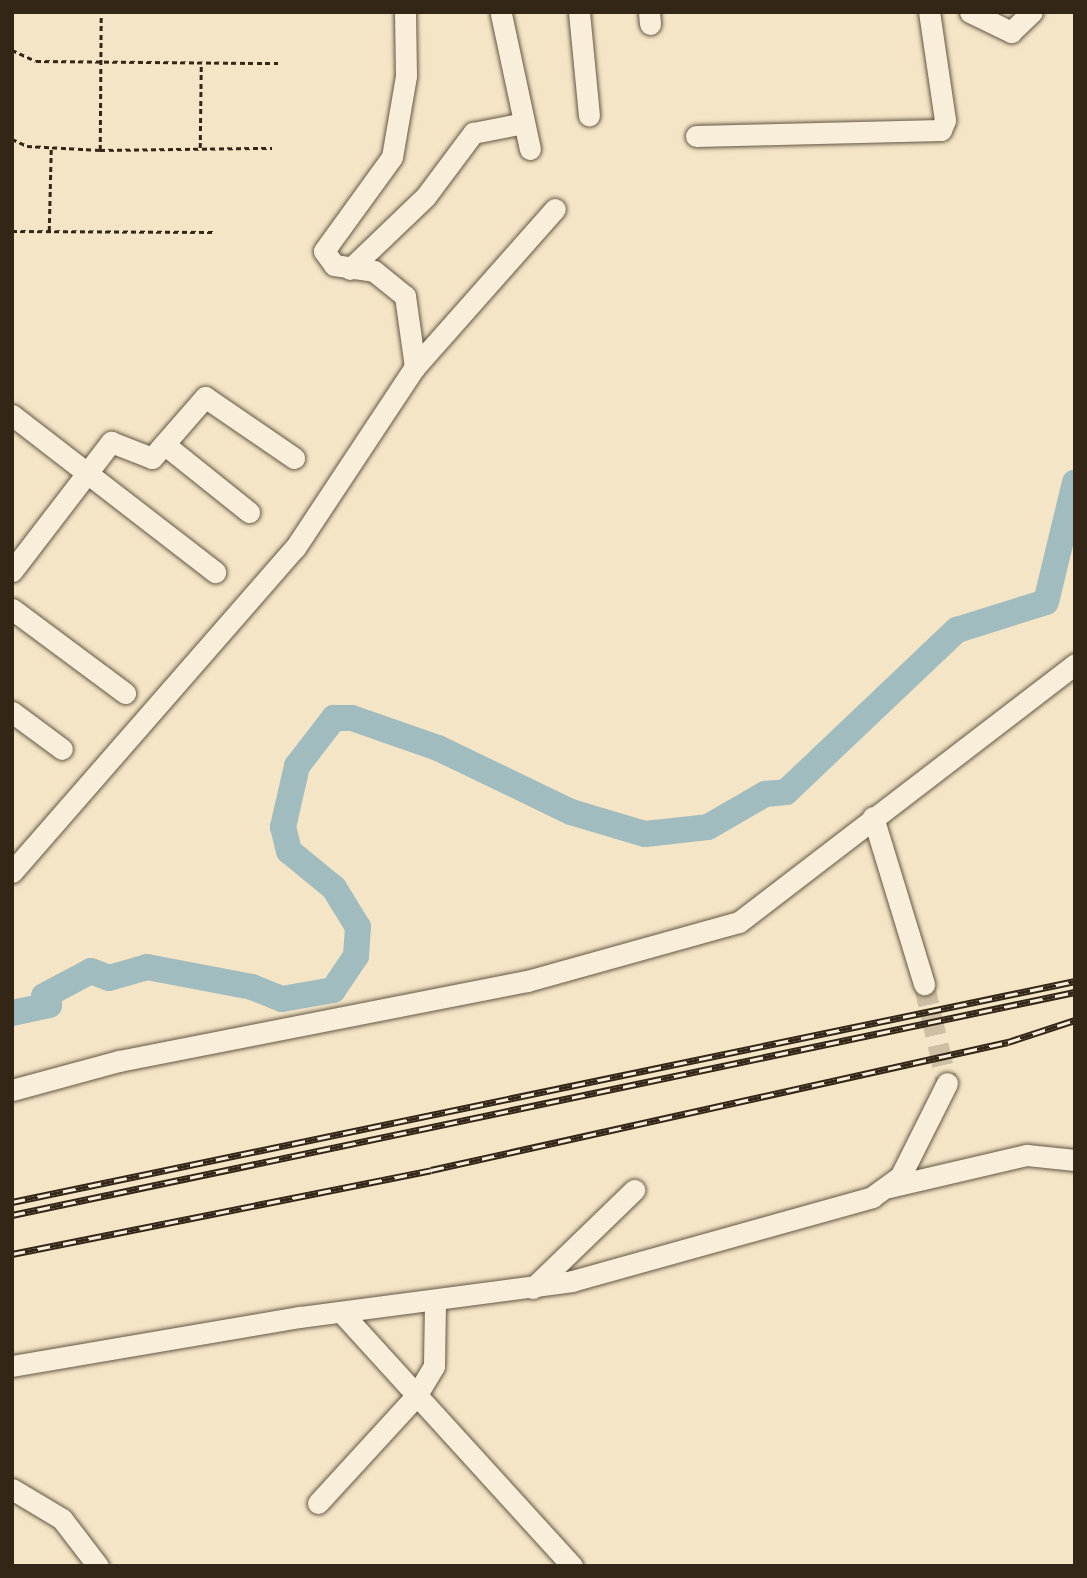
<!DOCTYPE html>
<style>
body{margin:0}
#map{position:relative;width:1087px;height:1578px;overflow:hidden;background:#f4e5c6;font-family:"Gentium Book Plus",serif}
div>[style]{position:absolute}
.river>*{height:26px;margin:-13px;padding:0 13px;transform-origin:13px;border-radius:13px;background:#a1bcbf}
.minor-tunnel>*{height:21px;margin-top:-10.5px;transform-origin:0;background:repeating-linear-gradient(90deg,#cdbfa3 0 21px,transparent 0 31px)}
.path>*{height:2.5px;margin-top:-1.25px;transform-origin:0;background:repeating-linear-gradient(90deg,#332617 0 5px,transparent 0 8.5px)}
.roads{filter:drop-shadow(0 0 2px #635643) drop-shadow(0 0 2px #635643)}
.minor>*{height:21px;margin:-10.5px;padding:0 10.5px;transform-origin:10.5px;border-radius:10.5px;background:#f8eeda}
.rail>*{height:7px;margin-top:-3.5px;transform-origin:0;background:repeating-linear-gradient(90deg,#f8eeda 0 13px,#332617 0 26px);box-sizing:border-box;border-block:2px solid #332617}
span{translate:-50% -50%;white-space:nowrap;text-align:center;line-height:1.15;-webkit-text-stroke:7px #f8eeda;paint-order:stroke}
.frame{position:absolute;inset:0;border:14px solid #332617;pointer-events:none}
</style>
<div id="map">
<div class="river">
<div style="left:12px;top:1013px;width:38px;rotate:-12deg"></div>
<div style="left:49px;top:1005px;width:10px;rotate:-119deg"></div>
<div style="left:44px;top:996px;width:53px;rotate:-28deg"></div>
<div style="left:91px;top:971px;width:19px;rotate:21deg"></div>
<div style="left:109px;top:978px;width:40px;rotate:-16deg"></div>
<div style="left:147px;top:967px;width:107px;rotate:10.8deg"></div>
<div style="left:252px;top:987px;width:32px;rotate:22deg"></div>
<div style="left:282px;top:999px;width:52px;rotate:-10deg"></div>
<div style="left:333px;top:990px;width:41px;rotate:-55.9deg"></div>
<div style="left:356px;top:956px;width:29px;rotate:-86deg"></div>
<div style="left:358px;top:927px;width:46px;rotate:-121.6deg"></div>
<div style="left:334px;top:888px;width:58px;rotate:-140.6deg"></div>
<div style="left:289px;top:851px;width:25px;rotate:-104deg"></div>
<div style="left:283px;top:827px;width:63px;rotate:-77.1deg"></div>
<div style="left:297px;top:766px;width:61px;rotate:-52.4deg"></div>
<div style="left:334px;top:718px;width:18px"></div>
<div style="left:352px;top:718px;width:91px;rotate:19.2deg"></div>
<div style="left:438px;top:748px;width:148px;rotate:25.7deg"></div>
<div style="left:571px;top:812px;width:77px;rotate:16.6deg"></div>
<div style="left:645px;top:834px;width:63px;rotate:-6.3deg"></div>
<div style="left:708px;top:827px;width:66px;rotate:-30.1deg"></div>
<div style="left:765px;top:794px;width:21px;rotate:-5deg"></div>
<div style="left:786px;top:792px;width:236px;rotate:-43.5deg"></div>
<div style="left:957px;top:630px;width:93px;rotate:-17.5deg"></div>
<div style="left:1046px;top:602px;width:123px;rotate:-76.4deg"></div>
</div>
<div class="minor-tunnel">
<div style="left:924px;top:984px;width:102px;rotate:76.9deg"></div>
</div>
<div class="path">
<div style="left:12px;top:50px;width:26px;rotate:25deg"></div>
<div style="left:36px;top:61px;width:242px;rotate:0.5deg"></div>
<div style="left:12px;top:139px;width:17px;rotate:25deg"></div>
<div style="left:27px;top:146px;width:73px;rotate:3.1deg"></div>
<div style="left:100px;top:150px;width:172px;rotate:-0.7deg"></div>
<div style="left:200px;top:148px;width:84px;rotate:-89.3deg"></div>
<div style="left:100px;top:150px;width:138px;rotate:-89.6deg"></div>
<div style="left:12px;top:231px;width:201px;rotate:0.3deg"></div>
<div style="left:49px;top:231px;width:84px;rotate:-88.6deg"></div>
</div>
<div class="roads">
<div class="minor">
<div style="left:405px;top:12px;width:64px;rotate:89.1deg"></div>
<div style="left:406px;top:76px;width:82px;rotate:99.8deg"></div>
<div style="left:392px;top:157px;width:116px;rotate:125.9deg"></div>
<div style="left:324px;top:251px;width:17px;rotate:54deg"></div>
<div style="left:334px;top:265px;width:40px;rotate:8.5deg"></div>
<div style="left:374px;top:271px;width:40px;rotate:39deg"></div>
<div style="left:405px;top:296px;width:72px;rotate:82deg"></div>
<div style="left:579px;top:12px;width:104px;rotate:84.5deg"></div>
<div style="left:649px;top:12px;width:12px;rotate:85deg"></div>
<div style="left:970px;top:12px;width:46px;rotate:26deg"></div>
<div style="left:1011px;top:32px;width:29px;rotate:-44deg"></div>
<div style="left:501px;top:14px;width:138px;rotate:77.9deg"></div>
<div style="left:696px;top:136px;width:245px;rotate:-1.4deg"></div>
<div style="left:941px;top:130px;width:11px;rotate:-68deg"></div>
<div style="left:945px;top:120px;width:109px;rotate:-98.4deg"></div>
<div style="left:350px;top:269px;width:105px;rotate:-43.8deg"></div>
<div style="left:426px;top:196px;width:79px;rotate:-53.3deg"></div>
<div style="left:473px;top:133px;width:52px;rotate:-11.1deg"></div>
<div style="left:12px;top:415px;width:257px;rotate:37.7deg"></div>
<div style="left:164px;top:444px;width:109px;rotate:38.7deg"></div>
<div style="left:12px;top:571px;width:163px;rotate:-52.5deg"></div>
<div style="left:111px;top:442px;width:44px;rotate:21.3deg"></div>
<div style="left:152px;top:458px;width:81px;rotate:-49deg"></div>
<div style="left:205px;top:397px;width:108px;rotate:34.4deg"></div>
<div style="left:12px;top:609px;width:141px;rotate:36.6deg"></div>
<div style="left:12px;top:712px;width:62px;rotate:36.5deg"></div>
<div style="left:873px;top:817px;width:175px;rotate:73deg"></div>
<div style="left:12px;top:872px;width:430px;rotate:-48.9deg"></div>
<div style="left:295px;top:548px;width:217px;rotate:-56.5deg"></div>
<div style="left:415px;top:367px;width:211px;rotate:-48.5deg"></div>
<div style="left:12px;top:1090px;width:111px;rotate:-15.2deg"></div>
<div style="left:119px;top:1061px;width:416px;rotate:-11.1deg"></div>
<div style="left:527px;top:981px;width:220px;rotate:-15.6deg"></div>
<div style="left:739px;top:922px;width:424px;rotate:-37.5deg"></div>
<div style="left:889px;top:1187px;width:142px;rotate:-13.1deg"></div>
<div style="left:1027px;top:1155px;width:48px;rotate:5.9deg"></div>
<div style="left:533px;top:1288px;width:141px;rotate:-44.1deg"></div>
<div style="left:342px;top:1313px;width:342px;rotate:47.7deg"></div>
<div style="left:12px;top:1366px;width:292px;rotate:-9.7deg"></div>
<div style="left:300px;top:1317px;width:274px;rotate:-7.5deg"></div>
<div style="left:572px;top:1281px;width:312px;rotate:-15.6deg"></div>
<div style="left:872px;top:1197px;width:34px;rotate:-36deg"></div>
<div style="left:900px;top:1177px;width:105px;rotate:-63.4deg"></div>
<div style="left:12px;top:1489px;width:58px;rotate:31deg"></div>
<div style="left:62px;top:1519px;width:59px;rotate:52.5deg"></div>
<div style="left:318px;top:1503px;width:145px;rotate:-47.5deg"></div>
<div style="left:416px;top:1396px;width:35px;rotate:-59deg"></div>
<div style="left:434px;top:1366px;width:63px;rotate:-89.1deg"></div>
</div>
</div>
<div class="rail">
<div style="left:12px;top:1202px;width:1086px;rotate:-11.74deg"></div>
<div style="left:12px;top:1215px;width:1086px;rotate:-11.85deg"></div>
<div style="left:12px;top:1254px;width:427px;rotate:-11.3deg"></div>
<div style="left:431px;top:1170px;width:591px;rotate:-12.51deg"></div>
<div style="left:1008px;top:1042px;width:71px;rotate:-18.2deg"></div>
</div>
<div class="frame"></div>
</div>
